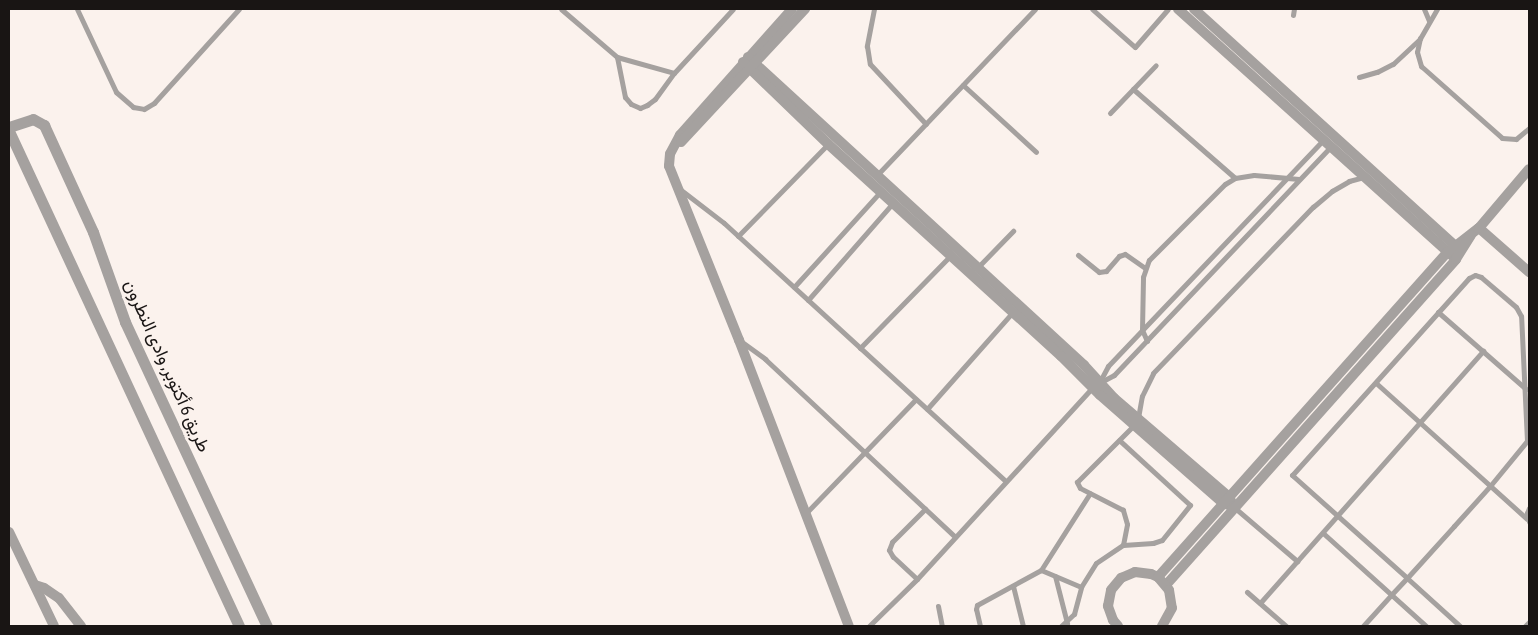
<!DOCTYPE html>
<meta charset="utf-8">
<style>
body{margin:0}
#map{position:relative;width:1538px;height:635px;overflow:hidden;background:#fbf2ed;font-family:"Asap Condensed",Vazirmatn,sans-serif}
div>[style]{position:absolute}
.service>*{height:5px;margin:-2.5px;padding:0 2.5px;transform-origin:2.5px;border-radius:2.5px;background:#a5a19f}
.minor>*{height:10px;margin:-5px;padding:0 5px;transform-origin:5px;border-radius:5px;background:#a5a19f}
.tertiary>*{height:11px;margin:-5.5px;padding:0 5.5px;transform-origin:5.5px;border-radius:5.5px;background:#a5a19f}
span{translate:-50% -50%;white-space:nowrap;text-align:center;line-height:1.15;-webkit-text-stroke:5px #fbf2ed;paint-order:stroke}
.street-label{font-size:18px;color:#191514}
.frame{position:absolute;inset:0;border:10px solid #191514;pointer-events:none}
</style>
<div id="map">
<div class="service">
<div style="left:77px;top:9px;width:92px;rotate:64.8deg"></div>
<div style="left:116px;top:92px;width:23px;rotate:41deg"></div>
<div style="left:133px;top:107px;width:11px;rotate:10deg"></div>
<div style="left:144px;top:109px;width:12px;rotate:-31deg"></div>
<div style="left:154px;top:103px;width:127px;rotate:-47.9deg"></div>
<div style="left:561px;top:9px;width:74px;rotate:40.6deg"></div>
<div style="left:617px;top:57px;width:59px;rotate:15.7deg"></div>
<div style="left:874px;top:9px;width:38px;rotate:101deg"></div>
<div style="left:867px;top:46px;width:18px;rotate:81deg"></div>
<div style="left:870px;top:64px;width:82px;rotate:47deg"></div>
<div style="left:1092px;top:9px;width:57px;rotate:41.5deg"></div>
<div style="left:1135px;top:47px;width:50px;rotate:-49deg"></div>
<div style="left:1424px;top:9px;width:13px;rotate:67deg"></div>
<div style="left:1437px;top:9px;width:34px;rotate:120deg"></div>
<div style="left:1420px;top:38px;width:14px;rotate:102deg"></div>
<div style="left:1417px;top:52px;width:15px;rotate:74deg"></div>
<div style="left:1421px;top:66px;width:108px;rotate:41.6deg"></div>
<div style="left:1502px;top:138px;width:14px;rotate:4deg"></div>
<div style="left:1516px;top:139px;width:17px;rotate:-40deg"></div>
<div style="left:1293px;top:15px;width:6px;rotate:-81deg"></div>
<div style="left:617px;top:57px;width:41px;rotate:78.7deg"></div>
<div style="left:625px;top:97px;width:9px;rotate:49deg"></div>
<div style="left:631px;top:104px;width:10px;rotate:24deg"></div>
<div style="left:640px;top:108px;width:8px;rotate:-23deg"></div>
<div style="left:647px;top:105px;width:10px;rotate:-37deg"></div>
<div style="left:655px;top:99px;width:32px;rotate:-54deg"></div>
<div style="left:674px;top:73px;width:87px;rotate:-47.3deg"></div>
<div style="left:1359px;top:77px;width:19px;rotate:-16deg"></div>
<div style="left:1377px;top:72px;width:18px;rotate:-27deg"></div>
<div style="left:1393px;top:64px;width:37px;rotate:-43deg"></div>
<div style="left:963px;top:85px;width:99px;rotate:42.5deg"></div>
<div style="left:1133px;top:89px;width:135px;rotate:41.1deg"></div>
<div style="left:1110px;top:113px;width:66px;rotate:-46.2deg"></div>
<div style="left:877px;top:175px;width:229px;rotate:-46.4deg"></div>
<div style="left:681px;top:190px;width:54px;rotate:37.5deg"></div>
<div style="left:724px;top:223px;width:382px;rotate:42.5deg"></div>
<div style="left:738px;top:236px;width:129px;rotate:-45.6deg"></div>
<div style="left:1078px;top:255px;width:27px;rotate:39deg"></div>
<div style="left:1099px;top:272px;width:7px;rotate:-8deg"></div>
<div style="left:1106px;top:271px;width:20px;rotate:-49deg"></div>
<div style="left:1119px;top:256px;width:6px;rotate:-18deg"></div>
<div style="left:1125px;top:254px;width:24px;rotate:35deg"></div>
<div style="left:977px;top:268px;width:52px;rotate:-45.8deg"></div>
<div style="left:794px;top:287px;width:128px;rotate:-47.8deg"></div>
<div style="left:808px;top:300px;width:129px;rotate:-48.8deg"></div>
<div style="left:1438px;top:312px;width:117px;rotate:41.2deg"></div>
<div style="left:1147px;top:341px;width:12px;rotate:-114deg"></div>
<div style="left:1142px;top:330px;width:53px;rotate:-88.9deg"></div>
<div style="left:1143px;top:277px;width:18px;rotate:-71deg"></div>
<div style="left:1149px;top:260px;width:107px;rotate:-45deg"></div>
<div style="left:1225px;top:184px;width:12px;rotate:-31deg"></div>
<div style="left:1235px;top:178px;width:19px;rotate:-9deg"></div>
<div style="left:1254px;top:175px;width:45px;rotate:5.1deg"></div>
<div style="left:742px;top:342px;width:29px;rotate:36deg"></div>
<div style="left:765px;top:359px;width:260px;rotate:43.1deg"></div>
<div style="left:860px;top:348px;width:129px;rotate:-45.6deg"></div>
<div style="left:1099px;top:383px;width:17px;rotate:-28deg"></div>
<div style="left:1114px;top:375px;width:314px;rotate:-46.5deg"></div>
<div style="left:1099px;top:383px;width:19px;rotate:-62deg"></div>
<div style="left:1108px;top:366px;width:312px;rotate:-46.4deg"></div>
<div style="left:1376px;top:383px;width:203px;rotate:42deg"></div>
<div style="left:927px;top:409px;width:128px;rotate:-48.5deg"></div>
<div style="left:1138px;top:418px;width:22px;rotate:-80deg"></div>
<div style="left:1142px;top:396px;width:25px;rotate:-64deg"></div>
<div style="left:1153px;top:373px;width:231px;rotate:-46.1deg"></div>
<div style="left:1313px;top:207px;width:25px;rotate:-40deg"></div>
<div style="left:1332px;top:191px;width:20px;rotate:-30deg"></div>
<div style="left:1349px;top:181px;width:16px;rotate:-15deg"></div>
<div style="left:1235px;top:508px;width:82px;rotate:40.5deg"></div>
<div style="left:1529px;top:508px;width:5px;rotate:112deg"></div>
<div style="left:1527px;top:513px;width:9px;rotate:77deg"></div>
<div style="left:806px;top:513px;width:158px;rotate:-46deg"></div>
<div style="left:1323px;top:533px;width:139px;rotate:42.1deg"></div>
<div style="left:1123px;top:545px;width:21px;rotate:-79deg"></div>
<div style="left:1127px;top:524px;width:15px;rotate:-106deg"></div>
<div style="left:1123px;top:510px;width:48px;rotate:-152.9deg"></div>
<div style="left:1080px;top:488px;width:7px;rotate:-117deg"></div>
<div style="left:1077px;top:482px;width:81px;rotate:-45deg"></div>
<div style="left:1041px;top:570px;width:43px;rotate:23deg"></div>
<div style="left:1055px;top:576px;width:49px;rotate:75.7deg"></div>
<div style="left:917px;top:579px;width:33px;rotate:-137deg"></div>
<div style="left:893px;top:557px;width:8px;rotate:-120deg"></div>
<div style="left:889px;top:550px;width:9px;rotate:-69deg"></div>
<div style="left:892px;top:542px;width:47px;rotate:-45deg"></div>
<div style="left:1013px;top:586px;width:41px;rotate:76deg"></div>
<div style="left:1247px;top:592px;width:52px;rotate:41.1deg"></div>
<div style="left:1260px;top:603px;width:337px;rotate:-48.5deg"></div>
<div style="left:938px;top:606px;width:20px;rotate:79deg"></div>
<div style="left:869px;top:626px;width:67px;rotate:-44.4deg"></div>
<div style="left:917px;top:579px;width:259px;rotate:-47.5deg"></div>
<div style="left:980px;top:626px;width:17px;rotate:-103deg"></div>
<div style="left:976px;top:609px;width:4px;rotate:-76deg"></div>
<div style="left:977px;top:605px;width:73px;rotate:-28.7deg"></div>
<div style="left:1041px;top:570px;width:91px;rotate:-57.5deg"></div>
<div style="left:1061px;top:626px;width:18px;rotate:-43deg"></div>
<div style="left:1074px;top:614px;width:28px;rotate:-75deg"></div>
<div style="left:1081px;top:587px;width:28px;rotate:-58deg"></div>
<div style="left:1096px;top:563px;width:32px;rotate:-34deg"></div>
<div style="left:1123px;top:545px;width:30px;rotate:-4deg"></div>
<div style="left:1153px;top:543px;width:9px;rotate:-18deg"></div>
<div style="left:1162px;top:540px;width:45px;rotate:-51.3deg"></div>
<div style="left:1190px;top:505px;width:96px;rotate:-137.5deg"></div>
<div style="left:1363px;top:626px;width:42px;rotate:-47.9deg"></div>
<div style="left:1391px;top:595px;width:23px;rotate:-47deg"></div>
<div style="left:1407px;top:578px;width:70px;rotate:-47.9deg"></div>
<div style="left:1454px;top:526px;width:54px;rotate:-48deg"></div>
<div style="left:1490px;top:486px;width:58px;rotate:-50.6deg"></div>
<div style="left:1527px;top:441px;width:125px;rotate:-92.7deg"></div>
<div style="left:1521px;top:316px;width:10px;rotate:-119deg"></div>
<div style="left:1516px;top:307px;width:46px;rotate:-139.4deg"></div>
<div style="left:1481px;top:277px;width:6px;rotate:-162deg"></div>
<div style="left:1475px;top:275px;width:7px;rotate:153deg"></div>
<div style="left:1469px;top:278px;width:265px;rotate:131.9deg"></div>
<div style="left:1292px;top:475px;width:154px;rotate:41.8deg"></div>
<div style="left:1407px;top:578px;width:72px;rotate:42.2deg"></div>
<div style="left:1525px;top:626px;width:6px;rotate:-45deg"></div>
</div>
<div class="minor">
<div style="left:792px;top:9px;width:169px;rotate:131.6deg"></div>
<div style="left:680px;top:135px;width:21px;rotate:118deg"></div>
<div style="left:670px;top:154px;width:12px;rotate:95deg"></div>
<div style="left:669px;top:166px;width:188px;rotate:68.1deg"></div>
<div style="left:739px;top:340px;width:306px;rotate:69deg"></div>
<div style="left:1178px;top:9px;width:369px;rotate:42deg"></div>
<div style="left:1194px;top:9px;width:358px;rotate:42.2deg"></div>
<div style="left:748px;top:57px;width:456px;rotate:42.5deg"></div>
<div style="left:1084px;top:365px;width:45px;rotate:47.7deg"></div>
<div style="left:1114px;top:398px;width:152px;rotate:40.7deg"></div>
<div style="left:1229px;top:497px;width:11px;rotate:63deg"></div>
<div style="left:743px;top:62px;width:118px;rotate:44deg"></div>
<div style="left:828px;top:144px;width:315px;rotate:42.3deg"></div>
<div style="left:1061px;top:356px;width:55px;rotate:45deg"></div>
<div style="left:1100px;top:395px;width:164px;rotate:41.3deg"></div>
<div style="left:1223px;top:503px;width:12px;rotate:20deg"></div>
<div style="left:681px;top:142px;width:182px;rotate:-47deg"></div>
<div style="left:1479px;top:228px;width:67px;rotate:41.3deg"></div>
<div style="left:9px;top:532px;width:104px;rotate:64.4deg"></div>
<div style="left:1158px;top:577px;width:436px;rotate:-48.3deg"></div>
<div style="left:1448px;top:252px;width:39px;rotate:-38deg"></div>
<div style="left:1479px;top:228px;width:77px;rotate:-49.7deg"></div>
<div style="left:35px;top:585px;width:9px;rotate:18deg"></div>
<div style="left:44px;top:588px;width:18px;rotate:34deg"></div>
<div style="left:59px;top:598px;width:36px;rotate:52deg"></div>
<div style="left:1166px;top:585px;width:436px;rotate:-48.3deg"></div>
<div style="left:1456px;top:259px;width:28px;rotate:-58deg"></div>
<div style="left:1118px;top:626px;width:8px;rotate:-130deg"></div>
<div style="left:1113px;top:620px;width:15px;rotate:-110deg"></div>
<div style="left:1108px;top:606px;width:16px;rotate:-79deg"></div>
<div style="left:1111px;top:590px;width:16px;rotate:-50deg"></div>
<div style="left:1121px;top:578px;width:15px;rotate:-23deg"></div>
<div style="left:1135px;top:572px;width:16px;rotate:7deg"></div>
<div style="left:1151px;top:574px;width:8px;rotate:23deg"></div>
<div style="left:1158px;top:577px;width:17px;rotate:50deg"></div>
<div style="left:1169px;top:590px;width:18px;rotate:81deg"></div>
<div style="left:1172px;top:608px;width:21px;rotate:119deg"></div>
</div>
<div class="tertiary">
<div style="left:9px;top:127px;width:25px;rotate:-18deg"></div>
<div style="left:33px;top:119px;width:13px;rotate:29deg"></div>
<div style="left:44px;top:125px;width:118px;rotate:65.4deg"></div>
<div style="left:93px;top:232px;width:96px;rotate:70.4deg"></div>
<div style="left:125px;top:322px;width:336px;rotate:65deg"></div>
<div style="left:9px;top:131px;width:546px;rotate:65.08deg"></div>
</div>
<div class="street-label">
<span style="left:167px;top:366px;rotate:66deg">طريق 6 أكتوبر, وادى النطرون</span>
</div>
<div class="frame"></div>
</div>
